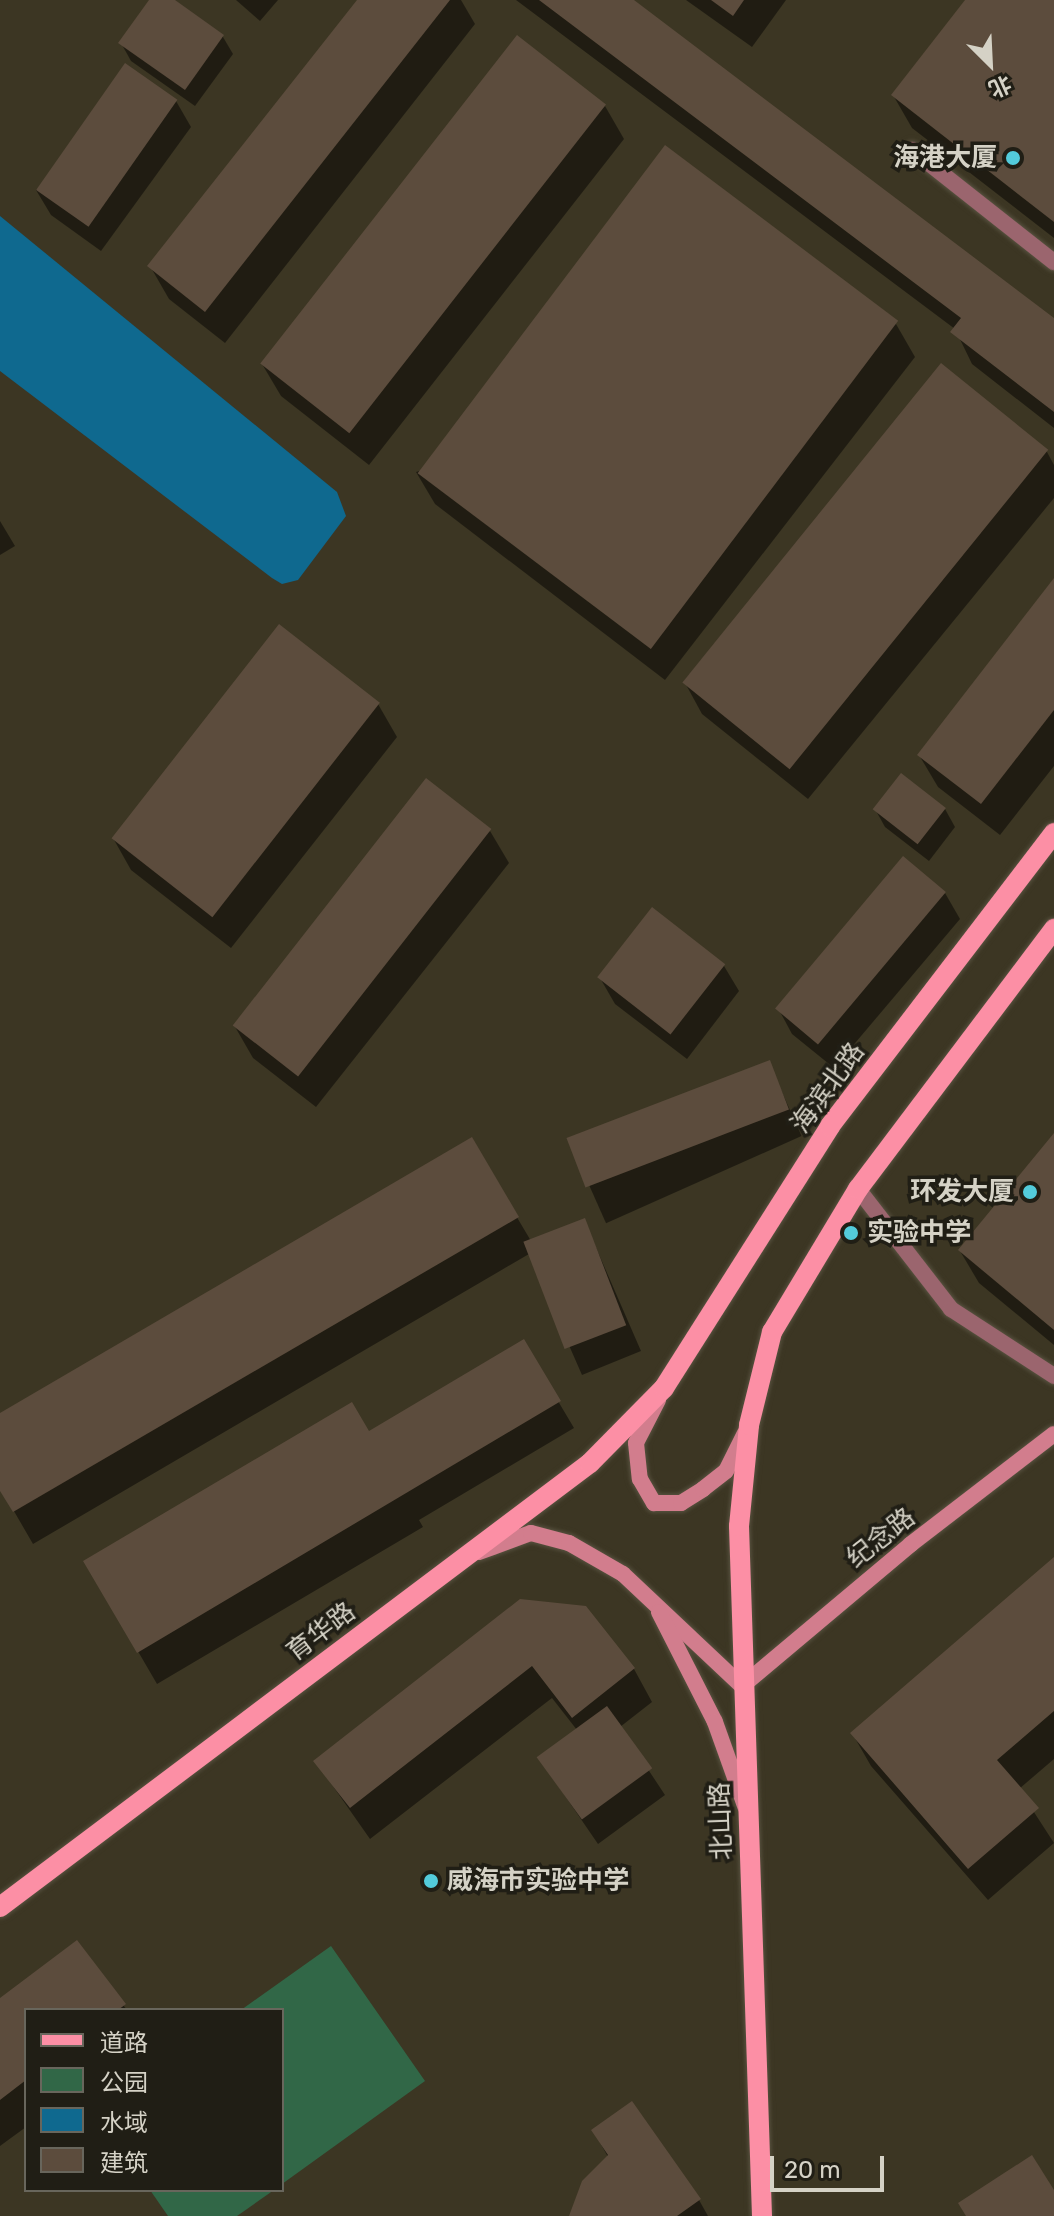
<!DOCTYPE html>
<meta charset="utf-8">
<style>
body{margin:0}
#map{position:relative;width:1054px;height:2216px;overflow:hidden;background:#3c3623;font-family:Rubik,"Noto Sans SC",sans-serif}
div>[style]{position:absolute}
.green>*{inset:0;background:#316747}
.water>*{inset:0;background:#0f698f}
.shadow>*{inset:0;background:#0007;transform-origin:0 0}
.building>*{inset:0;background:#5c4c3d;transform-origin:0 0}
.roads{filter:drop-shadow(0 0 2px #585240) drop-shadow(0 0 2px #585240)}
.lane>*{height:16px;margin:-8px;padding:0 8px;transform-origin:8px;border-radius:8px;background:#9b656e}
.secondary>*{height:16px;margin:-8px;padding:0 8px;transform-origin:8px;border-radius:8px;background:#d27d8d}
.primary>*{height:20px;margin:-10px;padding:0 10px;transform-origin:10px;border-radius:10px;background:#fc8fa5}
.dots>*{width:22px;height:22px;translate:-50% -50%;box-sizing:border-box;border:4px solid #201e15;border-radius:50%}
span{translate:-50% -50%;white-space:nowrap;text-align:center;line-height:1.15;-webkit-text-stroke:7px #201e15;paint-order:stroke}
.poi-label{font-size:26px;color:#d5d2c6;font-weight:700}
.right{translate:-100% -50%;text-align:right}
.left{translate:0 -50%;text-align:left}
.street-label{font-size:26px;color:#d5d2c6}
.legend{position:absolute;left:24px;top:2008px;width:260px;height:184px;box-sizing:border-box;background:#201e15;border:2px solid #68665c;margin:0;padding:10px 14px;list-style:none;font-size:24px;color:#d5d2c6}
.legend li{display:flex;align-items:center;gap:16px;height:40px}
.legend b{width:40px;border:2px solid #68665c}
.north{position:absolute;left:950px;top:24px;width:80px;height:80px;-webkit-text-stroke:6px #201e15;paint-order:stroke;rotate:156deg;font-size:22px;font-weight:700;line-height:32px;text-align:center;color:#d5d2c6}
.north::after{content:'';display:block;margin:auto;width:28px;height:36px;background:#d5d2c6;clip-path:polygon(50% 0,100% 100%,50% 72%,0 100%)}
.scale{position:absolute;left:770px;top:2156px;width:114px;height:36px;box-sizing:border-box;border:4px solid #d5d2c6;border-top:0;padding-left:10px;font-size:24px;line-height:28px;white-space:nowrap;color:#d5d2c6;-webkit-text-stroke:6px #201e15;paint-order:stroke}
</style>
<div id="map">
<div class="green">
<div style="clip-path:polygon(331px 1946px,425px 2081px,282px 2184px,282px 2010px,241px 2010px)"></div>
<div style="clip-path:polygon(150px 2190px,274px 2190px,237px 2216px,168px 2216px)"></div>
</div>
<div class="water">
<div style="clip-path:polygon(0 216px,337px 492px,346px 516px,298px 580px,282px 584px,272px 578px,0 371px)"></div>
</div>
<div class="shadow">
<div style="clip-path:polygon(152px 0,172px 0,223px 37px,233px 54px,195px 106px,131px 61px,121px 43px)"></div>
<div style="clip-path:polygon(236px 0,278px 0,260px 21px)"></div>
<div style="clip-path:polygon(359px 0,461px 0,475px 24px,225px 343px,169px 299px,150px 266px)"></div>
<div style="clip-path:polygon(516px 0,630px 0,1054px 321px,1054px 428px,972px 364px,955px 329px)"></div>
<div style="clip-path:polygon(686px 0,786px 0,752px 47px)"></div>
<div style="clip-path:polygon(968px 0,1054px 0,1054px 238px,912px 128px,893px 95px)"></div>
<div style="clip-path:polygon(176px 101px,191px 127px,101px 251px,51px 215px,36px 190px)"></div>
<div style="clip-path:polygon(605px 106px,624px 139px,369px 465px,281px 396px,262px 364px)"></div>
<div style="clip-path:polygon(896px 324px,915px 357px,665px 680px,435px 504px,416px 472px)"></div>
<div style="clip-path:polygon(941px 366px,1047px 452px,1054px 465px,1054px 498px,808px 799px,702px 714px,684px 681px)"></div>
<div style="clip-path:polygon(0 521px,15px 546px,0 555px)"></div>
<div style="clip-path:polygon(1054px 581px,1054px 766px,1000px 835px,938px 787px,919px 755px)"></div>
<div style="clip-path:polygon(378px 704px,397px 737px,231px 948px,131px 870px,113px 838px)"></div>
<div style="clip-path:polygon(875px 809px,945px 809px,955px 827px,929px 861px,885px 827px)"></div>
<div style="clip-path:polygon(490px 831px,509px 863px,316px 1107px,253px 1058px,234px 1025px)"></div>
<div style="clip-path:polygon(945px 893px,960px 919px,834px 1068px,792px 1034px,778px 1008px)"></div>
<div style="clip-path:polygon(724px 966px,739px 991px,687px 1059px,615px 1004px,600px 978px)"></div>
<div style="left:769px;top:1063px;width:80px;height:214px;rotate:66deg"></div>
<div style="clip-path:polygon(1054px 1136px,1054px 1345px,979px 1283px,960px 1251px)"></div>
<div style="clip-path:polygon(471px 1140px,531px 1241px,584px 1220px,641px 1351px,582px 1375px,529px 1254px,33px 1544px,0 1487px,0 1415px)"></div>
<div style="clip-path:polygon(523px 1342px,574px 1428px,419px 1520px,423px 1527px,157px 1684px,86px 1562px,368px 1434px)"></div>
<div style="clip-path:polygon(1054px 1559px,1054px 1759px,1019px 1789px,1054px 1843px,988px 1900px,871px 1766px,852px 1733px)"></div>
<div style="clip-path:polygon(521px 1601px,634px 1669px,652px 1702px,620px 1727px,665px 1795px,598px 1844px,539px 1758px,577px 1730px,552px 1698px,370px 1839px,316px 1762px)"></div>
<div style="clip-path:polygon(76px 1943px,127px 2010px,26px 2010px,26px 2127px,0 2146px,0 2001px)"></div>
<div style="clip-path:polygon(631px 2104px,699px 2200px,708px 2216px,571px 2216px,608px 2157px,593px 2130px)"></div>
</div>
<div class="building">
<div style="clip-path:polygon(149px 0,175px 0,224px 35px,185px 90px,118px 43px)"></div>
<div style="clip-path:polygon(357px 0,450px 0,205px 312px,147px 266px)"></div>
<div style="clip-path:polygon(539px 0,634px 0,1054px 318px,1054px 412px,950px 332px,961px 318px)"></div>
<div style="clip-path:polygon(711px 0,744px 0,733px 16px)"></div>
<div style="clip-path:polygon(965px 0,1054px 0,1054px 222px,891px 95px)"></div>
<div style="left:517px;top:35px;width:113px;height:417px;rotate:38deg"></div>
<div style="left:125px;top:63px;width:64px;height:155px;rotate:35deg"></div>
<div style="left:665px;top:145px;width:292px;height:411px;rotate:37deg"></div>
<div style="left:941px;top:363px;width:138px;height:411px;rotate:39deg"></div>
<div style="clip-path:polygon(1054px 578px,1054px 710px,981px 804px,917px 755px)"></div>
<div style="left:279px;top:624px;width:128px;height:272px;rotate:38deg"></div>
<div style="left:901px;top:773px;width:57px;height:46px;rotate:38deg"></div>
<div style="left:426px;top:778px;width:83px;height:314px;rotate:38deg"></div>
<div style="left:903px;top:856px;width:56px;height:199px;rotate:40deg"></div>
<div style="left:652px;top:907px;width:93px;height:89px;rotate:38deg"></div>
<div style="left:770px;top:1060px;width:53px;height:218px;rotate:69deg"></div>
<div style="clip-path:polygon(1054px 1133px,1054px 1330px,958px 1250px)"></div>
<div style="clip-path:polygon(472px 1137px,519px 1217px,13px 1512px,0 1491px,0 1413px)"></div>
<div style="left:585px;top:1218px;width:115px;height:66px;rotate:69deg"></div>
<div style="clip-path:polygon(524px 1339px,561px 1401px,137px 1653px,83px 1561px,352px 1402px,369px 1431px)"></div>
<div style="clip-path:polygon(1054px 1557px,1054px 1711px,997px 1760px,1039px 1808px,968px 1869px,850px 1733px)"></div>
<div style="clip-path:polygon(520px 1599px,586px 1606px,635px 1668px,572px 1718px,532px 1666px,350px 1808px,313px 1761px)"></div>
<div style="left:607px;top:1706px;width:77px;height:87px;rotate:54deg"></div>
<div style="clip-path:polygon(77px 1940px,126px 2004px,118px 2010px,26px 2010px,26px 2080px,0 2100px,0 1998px)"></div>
<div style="clip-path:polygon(632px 2101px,701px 2199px,677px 2216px,569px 2216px,582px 2181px,608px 2155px,591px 2130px)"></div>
<div style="clip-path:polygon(1032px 2155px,1054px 2190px,1054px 2216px,966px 2216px,958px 2203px)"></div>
</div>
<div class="roads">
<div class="lane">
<div style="left:912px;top:150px;width:181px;rotate:38.3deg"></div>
<div style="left:858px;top:1189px;width:152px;rotate:52.2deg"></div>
<div style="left:951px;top:1309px;width:123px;rotate:33deg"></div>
</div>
<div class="secondary">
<div style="left:658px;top:1400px;width:48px;rotate:117.1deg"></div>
<div style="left:636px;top:1443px;width:36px;rotate:84deg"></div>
<div style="left:640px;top:1479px;width:28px;rotate:60deg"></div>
<div style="left:654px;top:1503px;width:27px"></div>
<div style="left:681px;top:1503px;width:26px;rotate:-32deg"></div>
<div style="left:703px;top:1489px;width:29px;rotate:-38deg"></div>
<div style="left:726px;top:1471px;width:42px;rotate:-63.4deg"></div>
<div style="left:479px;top:1552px;width:55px;rotate:-20.1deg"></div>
<div style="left:531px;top:1533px;width:39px;rotate:15deg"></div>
<div style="left:569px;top:1543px;width:62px;rotate:29.9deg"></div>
<div style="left:623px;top:1574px;width:163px;rotate:43.3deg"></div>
<div style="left:742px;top:1686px;width:221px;rotate:-40deg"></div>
<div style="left:911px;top:1544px;width:180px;rotate:-37.6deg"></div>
<div style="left:659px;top:1612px;width:123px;rotate:63deg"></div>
<div style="left:715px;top:1722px;width:89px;rotate:70.3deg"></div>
</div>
<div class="primary">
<div style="left:0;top:1907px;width:738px;rotate:-36.96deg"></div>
<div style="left:590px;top:1463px;width:105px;rotate:-45.4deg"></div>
<div style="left:664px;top:1388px;width:310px;rotate:-57.6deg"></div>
<div style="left:830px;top:1126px;width:369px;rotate:-52.6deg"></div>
<div style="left:762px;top:2216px;width:690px;rotate:-91.91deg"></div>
<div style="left:739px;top:1526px;width:101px;rotate:-84.3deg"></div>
<div style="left:749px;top:1425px;width:96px;rotate:-76.1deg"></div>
<div style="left:772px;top:1332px;width:167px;rotate:-59deg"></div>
<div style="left:858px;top:1189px;width:326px;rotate:-53deg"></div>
</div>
</div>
<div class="dots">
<div style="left:1013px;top:158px;background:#53cbdb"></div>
<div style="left:1030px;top:1192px;background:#53cbdb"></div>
<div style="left:851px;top:1233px;background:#53cbdb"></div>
<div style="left:431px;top:1881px;background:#53cbdb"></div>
</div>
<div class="poi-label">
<span class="right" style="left:997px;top:158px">海港大厦</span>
<span class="right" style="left:1014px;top:1192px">环发大厦</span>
<span class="left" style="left:867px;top:1233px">实验中学</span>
<span class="left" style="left:447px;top:1881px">威海市实验中学</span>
</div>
<div class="street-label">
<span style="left:828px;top:1088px;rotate:-54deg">海滨北路</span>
<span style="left:881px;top:1538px;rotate:-38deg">纪念路</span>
<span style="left:321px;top:1632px;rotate:-37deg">育华路</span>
<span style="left:721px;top:1821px;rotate:-92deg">北山路</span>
</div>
<ul class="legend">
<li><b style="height:10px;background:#fc8fa5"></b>道路</li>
<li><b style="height:22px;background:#316747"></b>公园</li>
<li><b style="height:22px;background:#0f698f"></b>水域</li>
<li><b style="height:22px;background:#5c4c3d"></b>建筑</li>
</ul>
<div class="north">北</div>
<div class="scale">20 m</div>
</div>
